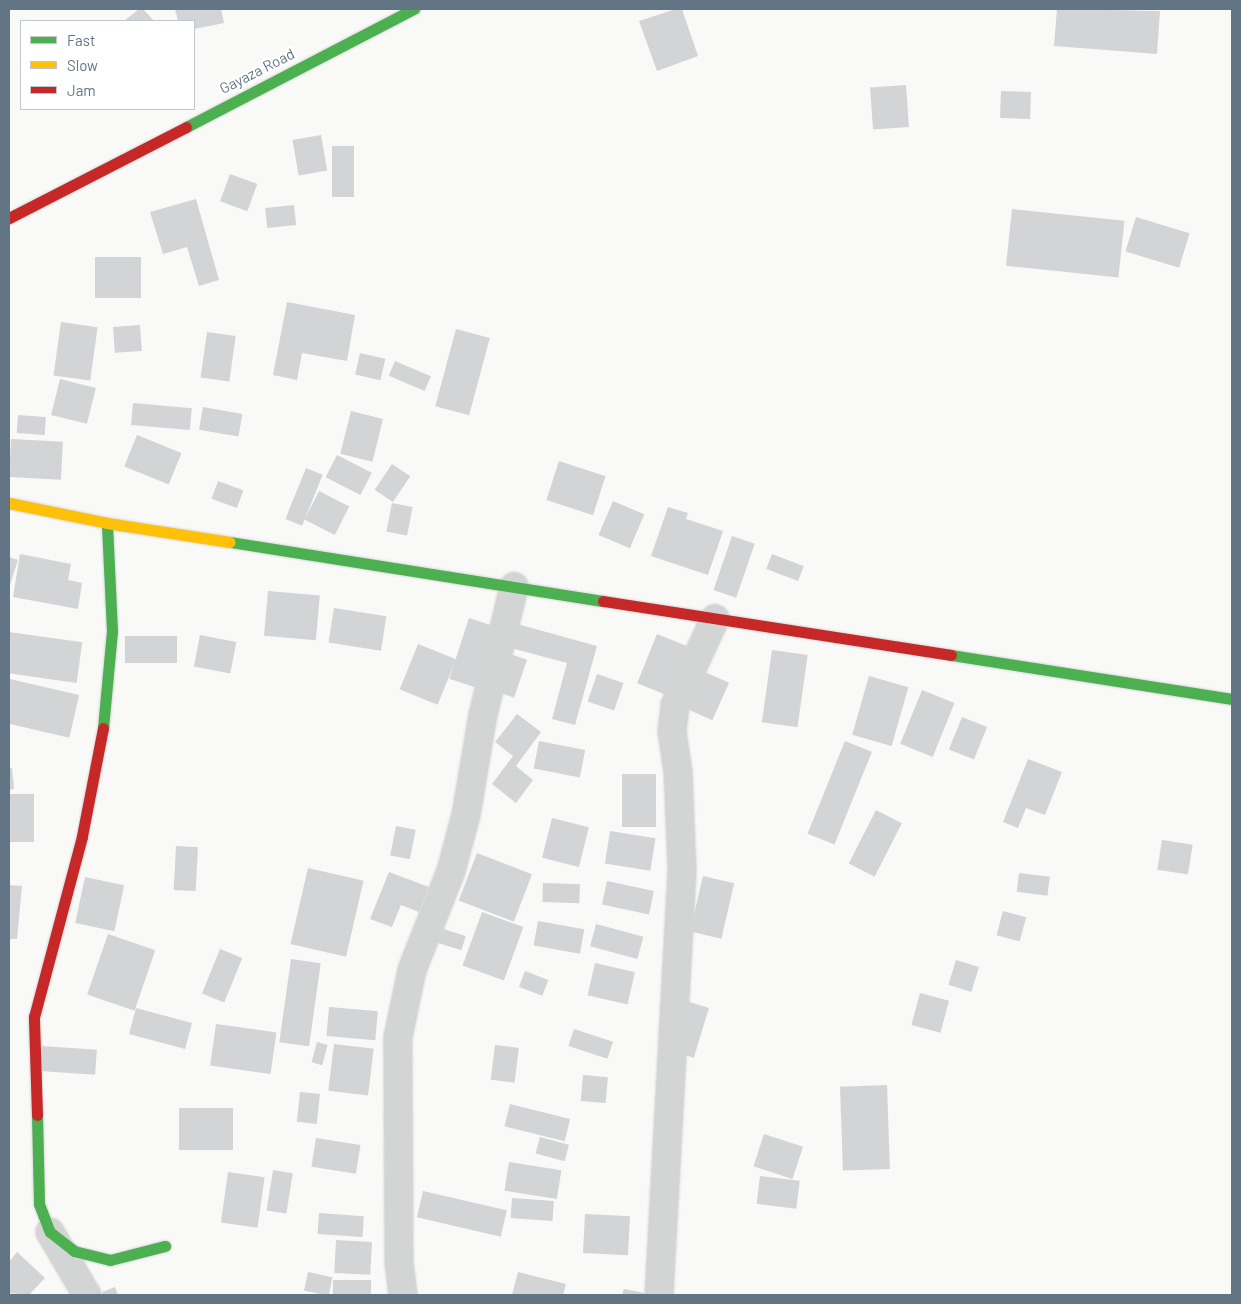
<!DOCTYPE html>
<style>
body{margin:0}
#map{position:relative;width:1241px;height:1304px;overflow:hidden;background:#f9f9f8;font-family:Barlow,sans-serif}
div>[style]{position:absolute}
.building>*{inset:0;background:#d2d4d5;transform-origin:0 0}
.roads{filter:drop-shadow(0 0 1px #d6d7d7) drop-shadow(0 0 1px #d6d7d7)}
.street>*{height:28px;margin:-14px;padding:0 14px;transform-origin:14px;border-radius:14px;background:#d3d4d4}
.fast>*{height:11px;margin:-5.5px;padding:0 5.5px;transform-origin:5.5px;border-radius:5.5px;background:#4caf50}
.slow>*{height:11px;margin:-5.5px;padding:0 5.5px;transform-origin:5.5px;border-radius:5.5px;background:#ffc107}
.jam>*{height:11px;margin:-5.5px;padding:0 5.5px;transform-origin:5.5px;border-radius:5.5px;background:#c62828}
span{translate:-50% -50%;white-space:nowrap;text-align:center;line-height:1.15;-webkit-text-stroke:5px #fff;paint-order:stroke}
.street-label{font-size:15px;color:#627585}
.frame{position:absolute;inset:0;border:10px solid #627585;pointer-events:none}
.legend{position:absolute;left:20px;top:20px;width:175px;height:90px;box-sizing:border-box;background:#fff;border:1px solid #c0c8ce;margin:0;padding:6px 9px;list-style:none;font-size:15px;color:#627585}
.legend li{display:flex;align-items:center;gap:10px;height:25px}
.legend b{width:25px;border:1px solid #c0c8ce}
</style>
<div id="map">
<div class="building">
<div style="clip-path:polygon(139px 9px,143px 9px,154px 21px,124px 21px)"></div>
<div style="clip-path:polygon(175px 9px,221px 9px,224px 23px,194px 29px,194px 21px,178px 21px)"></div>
<div style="clip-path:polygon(676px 9px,682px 9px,698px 56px,657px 71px,639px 21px)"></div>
<div style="clip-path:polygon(1057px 9px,1160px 11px,1157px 54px,1054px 46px)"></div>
<div style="left:906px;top:85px;width:42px;height:36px;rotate:86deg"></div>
<div style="left:1001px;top:91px;width:30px;height:27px;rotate:2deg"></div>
<div style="left:321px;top:135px;width:36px;height:29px;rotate:80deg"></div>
<div style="left:332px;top:146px;width:22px;height:51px"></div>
<div style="left:230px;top:174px;width:29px;height:29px;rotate:20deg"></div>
<div style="clip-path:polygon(196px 199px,219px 280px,199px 286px,187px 247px,163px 254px,150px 212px)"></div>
<div style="left:294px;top:205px;width:20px;height:29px;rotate:84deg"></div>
<div style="left:1012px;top:209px;width:113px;height:57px;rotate:6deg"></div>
<div style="left:1136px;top:217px;width:56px;height:36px;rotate:17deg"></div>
<div style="left:141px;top:257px;width:41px;height:46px;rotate:90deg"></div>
<div style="clip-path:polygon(287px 302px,355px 315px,347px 361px,302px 353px,297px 380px,273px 375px)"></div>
<div style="left:61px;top:322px;width:37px;height:54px;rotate:8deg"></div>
<div style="left:140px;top:325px;width:26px;height:27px;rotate:86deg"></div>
<div style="left:456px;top:329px;width:35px;height:80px;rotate:15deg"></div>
<div style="left:207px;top:332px;width:29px;height:46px;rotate:8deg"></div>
<div style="left:360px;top:353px;width:26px;height:22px;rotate:13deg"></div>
<div style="left:395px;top:361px;width:39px;height:16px;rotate:23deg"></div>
<div style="left:60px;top:379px;width:37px;height:37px;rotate:14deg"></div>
<div style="left:133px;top:403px;width:59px;height:22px;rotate:5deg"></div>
<div style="left:203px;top:407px;width:40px;height:23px;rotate:10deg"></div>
<div style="left:351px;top:411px;width:33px;height:44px;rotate:14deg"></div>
<div style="left:18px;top:415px;width:28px;height:18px;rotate:4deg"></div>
<div style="left:137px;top:435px;width:48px;height:34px;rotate:22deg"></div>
<div style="left:11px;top:439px;width:52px;height:38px;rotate:3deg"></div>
<div style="left:337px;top:455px;width:39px;height:25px;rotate:27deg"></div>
<div style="left:559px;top:461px;width:49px;height:41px;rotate:18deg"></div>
<div style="left:392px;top:464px;width:22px;height:31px;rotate:34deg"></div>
<div style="left:306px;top:468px;width:18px;height:55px;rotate:22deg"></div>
<div style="left:218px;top:481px;width:27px;height:19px;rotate:20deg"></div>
<div style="left:319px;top:491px;width:34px;height:32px;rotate:27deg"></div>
<div style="left:613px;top:501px;width:34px;height:37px;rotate:23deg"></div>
<div style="left:392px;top:503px;width:21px;height:29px;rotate:11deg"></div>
<div style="clip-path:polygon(668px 507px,688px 513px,686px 519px,723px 531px,708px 575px,651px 556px)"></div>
<div style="left:732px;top:536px;width:24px;height:57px;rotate:19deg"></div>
<div style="clip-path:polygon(20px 554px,71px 564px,68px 580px,82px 583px,78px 609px,13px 597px)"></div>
<div style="left:772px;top:554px;width:34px;height:16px;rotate:21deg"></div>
<div style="clip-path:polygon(9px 557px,18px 560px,9px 588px)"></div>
<div style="left:268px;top:591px;width:52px;height:45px;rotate:5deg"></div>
<div style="left:334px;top:608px;width:53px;height:35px;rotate:9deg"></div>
<div style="left:469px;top:618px;width:28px;height:64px;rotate:18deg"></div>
<div style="clip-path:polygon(517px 624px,597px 646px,575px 725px,552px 719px,567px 663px,511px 648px)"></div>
<div style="left:9px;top:632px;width:74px;height:41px;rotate:8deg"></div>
<div style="left:657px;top:634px;width:37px;height:53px;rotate:22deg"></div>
<div style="left:200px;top:635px;width:37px;height:32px;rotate:11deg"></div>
<div style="left:125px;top:636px;width:52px;height:27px"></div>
<div style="left:418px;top:644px;width:41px;height:49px;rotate:22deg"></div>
<div style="left:772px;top:650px;width:36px;height:73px;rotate:8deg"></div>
<div style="left:510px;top:654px;width:18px;height:40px;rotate:19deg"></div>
<div style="left:698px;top:669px;width:34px;height:41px;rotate:24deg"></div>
<div style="left:597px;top:674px;width:28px;height:29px;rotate:19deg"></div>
<div style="left:869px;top:676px;width:41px;height:61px;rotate:16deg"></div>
<div style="left:10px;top:679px;width:71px;height:44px;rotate:13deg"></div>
<div style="left:922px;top:690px;width:35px;height:58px;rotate:22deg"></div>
<div style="clip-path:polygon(517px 714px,541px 732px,516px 766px,533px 780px,516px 803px,492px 784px,513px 756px,495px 742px)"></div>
<div style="left:962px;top:717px;width:27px;height:35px;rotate:22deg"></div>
<div style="left:539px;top:741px;width:47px;height:28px;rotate:11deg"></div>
<div style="left:845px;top:741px;width:29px;height:100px;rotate:22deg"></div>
<div style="clip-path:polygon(1028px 759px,1062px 772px,1045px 815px,1026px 808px,1018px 828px,1003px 822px)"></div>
<div style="clip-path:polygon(9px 768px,12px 768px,14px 789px,9px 790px)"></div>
<div style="left:622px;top:774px;width:34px;height:53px"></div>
<div style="left:9px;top:794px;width:25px;height:48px"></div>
<div style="left:876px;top:810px;width:29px;height:60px;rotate:27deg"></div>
<div style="left:552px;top:818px;width:38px;height:41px;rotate:14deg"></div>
<div style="left:396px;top:826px;width:20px;height:30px;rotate:11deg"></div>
<div style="left:610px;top:831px;width:46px;height:33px;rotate:9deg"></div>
<div style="left:1162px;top:840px;width:31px;height:30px;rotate:9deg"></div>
<div style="left:176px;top:846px;width:22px;height:44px;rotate:3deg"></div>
<div style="left:477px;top:853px;width:59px;height:51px;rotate:21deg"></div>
<div style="left:308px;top:868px;width:57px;height:78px;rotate:13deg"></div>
<div style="clip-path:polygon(389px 872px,429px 887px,419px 912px,401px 905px,392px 927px,370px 919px)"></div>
<div style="left:1019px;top:873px;width:31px;height:19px;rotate:7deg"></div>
<div style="left:703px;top:876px;width:32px;height:57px;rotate:13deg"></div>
<div style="left:85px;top:877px;width:40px;height:47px;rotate:12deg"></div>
<div style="left:607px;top:881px;width:48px;height:24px;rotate:12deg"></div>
<div style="left:543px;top:883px;width:37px;height:19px;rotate:2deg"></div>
<div style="clip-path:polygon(9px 885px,22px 886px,17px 939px,9px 939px)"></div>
<div style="left:1003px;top:911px;width:24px;height:25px;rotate:15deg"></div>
<div style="left:482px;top:912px;width:44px;height:57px;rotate:20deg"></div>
<div style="left:538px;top:921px;width:47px;height:25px;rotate:10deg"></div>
<div style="left:596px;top:924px;width:49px;height:23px;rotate:15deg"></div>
<div style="left:440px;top:928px;width:27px;height:15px;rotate:17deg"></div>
<div style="left:108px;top:934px;width:50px;height:64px;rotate:19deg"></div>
<div style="left:220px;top:949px;width:24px;height:48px;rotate:22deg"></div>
<div style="left:291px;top:959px;width:30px;height:84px;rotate:8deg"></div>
<div style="left:956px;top:960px;width:24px;height:26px;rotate:17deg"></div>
<div style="left:595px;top:963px;width:41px;height:33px;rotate:13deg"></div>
<div style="left:525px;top:971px;width:25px;height:17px;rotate:21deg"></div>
<div style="left:920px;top:993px;width:30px;height:33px;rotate:15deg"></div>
<div style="left:686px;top:1001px;width:24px;height:52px;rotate:17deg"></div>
<div style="left:329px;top:1007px;width:49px;height:29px;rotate:5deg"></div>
<div style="left:136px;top:1008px;width:58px;height:27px;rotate:15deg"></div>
<div style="left:216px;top:1024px;width:61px;height:42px;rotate:8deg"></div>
<div style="left:574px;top:1029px;width:41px;height:18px;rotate:18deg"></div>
<div style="left:317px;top:1042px;width:11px;height:21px;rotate:15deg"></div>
<div style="left:334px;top:1044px;width:40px;height:47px;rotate:7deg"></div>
<div style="left:495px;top:1045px;width:24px;height:35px;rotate:7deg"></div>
<div style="left:42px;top:1046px;width:55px;height:25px;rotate:4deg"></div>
<div style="left:583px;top:1075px;width:25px;height:26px;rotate:5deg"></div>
<div style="left:887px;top:1085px;width:84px;height:47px;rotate:88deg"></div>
<div style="left:300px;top:1092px;width:20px;height:30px;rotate:6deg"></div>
<div style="left:510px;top:1104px;width:62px;height:23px;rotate:14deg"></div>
<div style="left:179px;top:1108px;width:54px;height:42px"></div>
<div style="left:764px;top:1134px;width:41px;height:34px;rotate:18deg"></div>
<div style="left:540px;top:1137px;width:30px;height:17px;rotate:15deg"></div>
<div style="left:316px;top:1138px;width:45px;height:29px;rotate:9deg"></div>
<div style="left:509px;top:1162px;width:53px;height:29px;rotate:9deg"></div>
<div style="left:273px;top:1170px;width:20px;height:41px;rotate:9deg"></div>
<div style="left:228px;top:1172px;width:37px;height:51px;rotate:8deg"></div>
<div style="left:760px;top:1176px;width:40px;height:28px;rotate:7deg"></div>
<div style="left:423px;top:1191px;width:86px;height:27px;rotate:13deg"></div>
<div style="left:512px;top:1198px;width:42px;height:20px;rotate:4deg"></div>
<div style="left:319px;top:1213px;width:45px;height:21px;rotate:4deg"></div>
<div style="left:585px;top:1214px;width:45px;height:39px;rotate:3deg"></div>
<div style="left:336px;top:1240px;width:36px;height:33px;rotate:3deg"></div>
<div style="clip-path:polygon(17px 1252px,45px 1278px,29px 1295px,9px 1293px,9px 1262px)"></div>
<div style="left:308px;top:1272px;width:25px;height:19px;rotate:12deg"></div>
<div style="clip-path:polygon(518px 1272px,566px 1284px,563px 1295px,512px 1295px)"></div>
<div style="left:333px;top:1280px;width:38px;height:15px"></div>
<div style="clip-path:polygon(115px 1287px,118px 1295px,103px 1295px,102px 1292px)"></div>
<div style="clip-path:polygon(624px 1289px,645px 1293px,644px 1295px,622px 1295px)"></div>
</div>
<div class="roads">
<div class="street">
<div style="left:50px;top:1232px;width:73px;rotate:59.6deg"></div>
<div style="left:403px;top:1295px;width:34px;rotate:-97deg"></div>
<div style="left:399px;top:1261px;width:224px;rotate:-90.3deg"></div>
<div style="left:398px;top:1037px;width:68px;rotate:-78.2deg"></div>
<div style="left:412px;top:970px;width:106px;rotate:-68.5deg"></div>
<div style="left:451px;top:871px;width:58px;rotate:-75deg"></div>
<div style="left:466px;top:815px;width:101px;rotate:-80.4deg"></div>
<div style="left:483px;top:715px;width:132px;rotate:-76.4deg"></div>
<div style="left:659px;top:1295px;width:426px;rotate:-86.9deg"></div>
<div style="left:682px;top:870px;width:98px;rotate:-92.3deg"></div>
<div style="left:678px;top:772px;width:41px;rotate:-98.3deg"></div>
<div style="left:672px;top:731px;width:26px;rotate:-83deg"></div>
<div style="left:675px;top:705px;width:95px;rotate:-65.1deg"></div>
</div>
<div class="fast">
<div style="left:186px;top:127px;width:257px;rotate:-27.4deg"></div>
<div style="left:230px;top:542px;width:378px;rotate:9deg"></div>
<div style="left:951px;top:655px;width:284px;rotate:8.9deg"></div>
<div style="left:103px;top:728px;width:97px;rotate:-84.7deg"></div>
<div style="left:112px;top:631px;width:108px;rotate:-92.7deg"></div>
<div style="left:37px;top:1115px;width:89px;rotate:88.7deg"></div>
<div style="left:39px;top:1204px;width:30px;rotate:69deg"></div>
<div style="left:50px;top:1232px;width:31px;rotate:38deg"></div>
<div style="left:74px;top:1251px;width:37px;rotate:14deg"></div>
<div style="left:110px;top:1260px;width:57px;rotate:-14.3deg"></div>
</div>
<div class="slow">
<div style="left:9px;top:503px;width:100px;rotate:11.5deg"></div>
<div style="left:107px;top:523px;width:124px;rotate:8.8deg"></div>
</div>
<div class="jam">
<div style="left:9px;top:218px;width:199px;rotate:-27.2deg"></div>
<div style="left:603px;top:601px;width:352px;rotate:8.8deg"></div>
<div style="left:37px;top:1115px;width:98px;rotate:-91.8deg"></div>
<div style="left:34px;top:1017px;width:187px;rotate:-75.1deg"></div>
<div style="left:82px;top:836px;width:110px;rotate:-79deg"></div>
</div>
</div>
<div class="street-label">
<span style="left:257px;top:71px;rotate:-27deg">Gayaza Road</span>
</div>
<div class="frame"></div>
<ul class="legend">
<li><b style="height:6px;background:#4caf50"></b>Fast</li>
<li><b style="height:6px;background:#ffc107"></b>Slow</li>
<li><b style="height:6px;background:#c62828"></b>Jam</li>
</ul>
</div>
